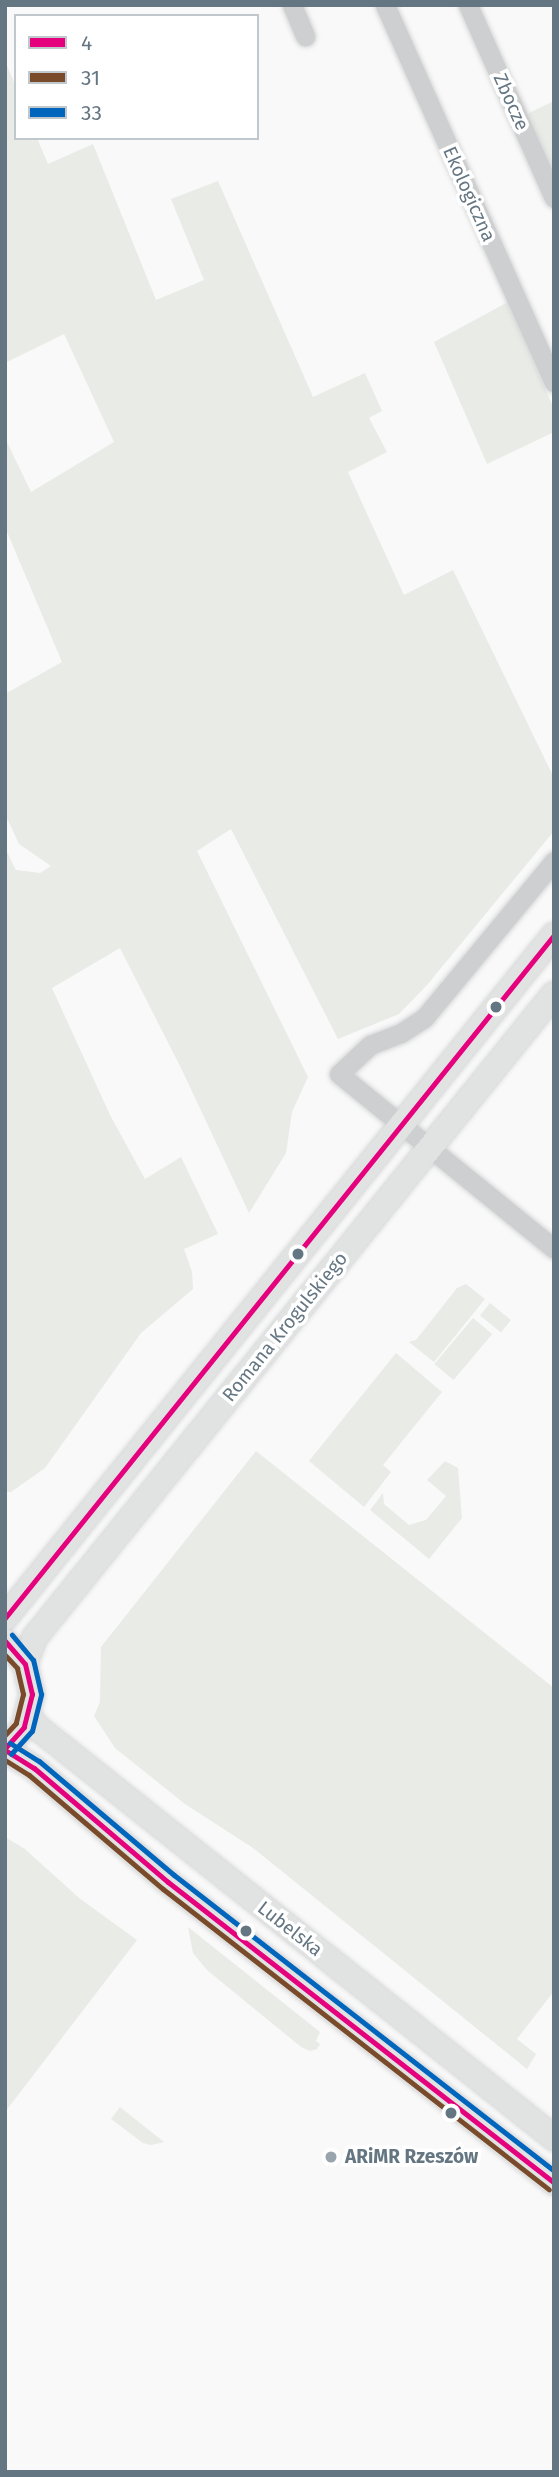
<!DOCTYPE html>
<meta charset="utf-8">
<style>
body{margin:0}
#map{position:relative;width:559px;height:2477px;overflow:hidden;background:#f9f9f9;font-family:"Fira Sans",sans-serif}
div>[style]{position:absolute}
.green>*{inset:0;background:#e8ebe6;transform-origin:0 0}
.roads{filter:drop-shadow(0 0 2px #d5d6d7) drop-shadow(0 0 2px #d5d6d7)}
.minor>*{height:19px;margin:-9.5px;padding:0 9.5px;transform-origin:9.5px;border-radius:9.5px;background:#cecfd0}
.major>*{height:24px;margin:-12px;padding:0 12px;transform-origin:12px;border-radius:12px;background:#e1e2e2}
.bus-1>*{height:5px;margin:-2.5px;padding:0 2.5px;transform-origin:2.5px;border-radius:2.5px;background:#e5007d}
.bus-2>*{height:5px;margin:-2.5px;padding:0 2.5px;transform-origin:2.5px;border-radius:2.5px;background:#7a4b2a}
.bus-3>*{height:5px;margin:-2.5px;padding:0 2.5px;transform-origin:2.5px;border-radius:2.5px;background:#0065bd}
.dots>*{width:19px;height:19px;translate:-50% -50%;box-sizing:border-box;border:4px solid #fff;border-radius:50%}
span{translate:-50% -50%;white-space:nowrap;text-align:center;line-height:1.15;-webkit-text-stroke:7px #fff;paint-order:stroke}
.street-label{font-size:19px;color:#657683}
.poi-label{font-size:19px;color:#657683;font-weight:700}
.left{translate:0 -50%;text-align:left}
.frame{position:absolute;inset:0;border:7px solid #657683;pointer-events:none}
.legend{position:absolute;left:14px;top:14px;width:245px;height:126px;box-sizing:border-box;background:#fff;border:2px solid #c1c8cd;margin:0;padding:9px 12px;list-style:none;font-size:21px;color:#657683}
.legend li{display:flex;align-items:center;gap:14px;height:35px}
.legend b{width:35px;border:2px solid #c1c8cd}
</style>
<div id="map">
<div class="green">
<div style="clip-path:polygon(5px 61px,16px 87px,16px 138px,37px 138px,48px 164px,93px 144px,156px 300px,204px 280px,171px 199px,218px 181px,313px 397px,365px 373px,382px 411px,369px 418px,387px 452px,348px 472px,404px 595px,453px 570px,554px 778px,554px 831px,427px 985px,399px 1014px,338px 1039px,231px 829px,197px 851px,308px 1077px,292px 1112px,286px 1153px,249px 1213px,182px 1070px,120px 948px,52px 988px,110px 1115px,145px 1179px,181px 1157px,218px 1234px,184px 1249px,192px 1272px,193px 1289px,141px 1333px,45px 1468px,11px 1492px,5px 1492px,5px 848px,16px 870px,40px 873px,51px 866px,19px 844px,5px 814px,5px 694px,62px 662px,5px 527px,5px 438px,31px 492px,114px 442px,64px 334px,7px 362px,5px 358px)"></div>
<div style="clip-path:polygon(554px 101px,554px 211px,514px 120px)"></div>
<div style="clip-path:polygon(508px 302px,554px 409px,554px 432px,487px 464px,434px 342px)"></div>
<div style="clip-path:polygon(466px 1284px,485px 1299px,434px 1362px,409px 1342px,416px 1340px,457px 1288px)"></div>
<div style="left:490px;top:1303px;width:27px;height:16px;rotate:39deg"></div>
<div style="left:473px;top:1318px;width:25px;height:60px;rotate:40deg"></div>
<div style="clip-path:polygon(396px 1353px,442px 1392px,383px 1465px,391px 1472px,364px 1507px,309px 1461px)"></div>
<div style="clip-path:polygon(256px 1451px,554px 1688px,554px 1991px,517px 2039px,536px 2054px,527px 2069px,253px 1848px,185px 1804px,115px 1748px,94px 1716px,100px 1702px,101px 1647px)"></div>
<div style="clip-path:polygon(445px 1461px,458px 1468px,462px 1518px,429px 1559px,370px 1510px,383px 1493px,384px 1504px,409px 1525px,426px 1520px,446px 1496px,427px 1480px)"></div>
<div style="clip-path:polygon(5px 1837px,25px 1849px,79px 1898px,137px 1940px,5px 2112px)"></div>
<div style="clip-path:polygon(188px 1927px,320px 2032px,316px 2041px,320px 2044px,317px 2049px,310px 2051px,301px 2047px,207px 1970px,193px 1953px)"></div>
<div style="clip-path:polygon(120px 2107px,164px 2142px,151px 2145px,143px 2143px,111px 2119px)"></div>
</div>
<div class="roads">
<div class="minor">
<div style="left:292px;top:5px;width:34px;rotate:67deg"></div>
<div style="left:385px;top:5px;width:413px;rotate:65.9deg"></div>
<div style="left:468px;top:5px;width:211px;rotate:66deg"></div>
<div style="left:554px;top:861px;width:204px;rotate:129.6deg"></div>
<div style="left:424px;top:1018px;width:27px;rotate:147deg"></div>
<div style="left:401px;top:1033px;width:33px;rotate:159deg"></div>
<div style="left:370px;top:1045px;width:42px;rotate:136.9deg"></div>
<div style="left:339px;top:1074px;width:277px;rotate:39.1deg"></div>
</div>
<div class="major">
<div style="left:5px;top:1618px;width:876px;rotate:-51.21deg"></div>
<div style="left:5px;top:1641px;width:30px;rotate:49deg"></div>
<div style="left:25px;top:1664px;width:31px;rotate:77deg"></div>
<div style="left:32px;top:1694px;width:34px;rotate:104deg"></div>
<div style="left:24px;top:1727px;width:28px;rotate:132deg"></div>
<div style="left:25px;top:1664px;width:29px;rotate:-70deg"></div>
<div style="left:35px;top:1637px;width:826px;rotate:-51.09deg"></div>
<div style="left:29px;top:1717px;width:14px;rotate:51deg"></div>
<div style="left:38px;top:1728px;width:659px;rotate:38.47deg"></div>
<div style="left:5px;top:1750px;width:34px;rotate:32deg"></div>
<div style="left:34px;top:1768px;width:176px;rotate:40.4deg"></div>
<div style="left:168px;top:1882px;width:489px;rotate:37.9deg"></div>
</div>
</div>
<div class="bus-1">
<div style="left:5px;top:1618px;width:876px;rotate:-51.21deg"></div>
<div style="left:5px;top:1641px;width:30px;rotate:49deg"></div>
<div style="left:25px;top:1664px;width:31px;rotate:77deg"></div>
<div style="left:32px;top:1694px;width:34px;rotate:104deg"></div>
<div style="left:24px;top:1727px;width:28px;rotate:132deg"></div>
<div style="left:5px;top:1750px;width:34px;rotate:32deg"></div>
<div style="left:34px;top:1768px;width:176px;rotate:40.4deg"></div>
<div style="left:168px;top:1882px;width:489px;rotate:37.9deg"></div>
</div>
<div class="bus-2">
<div style="left:5px;top:1655px;width:18px;rotate:47deg"></div>
<div style="left:17px;top:1668px;width:27px;rotate:77deg"></div>
<div style="left:23px;top:1694px;width:30px;rotate:104deg"></div>
<div style="left:16px;top:1723px;width:16px;rotate:133deg"></div>
<div style="left:5px;top:1760px;width:28px;rotate:32deg"></div>
<div style="left:29px;top:1775px;width:176px;rotate:40.4deg"></div>
<div style="left:163px;top:1889px;width:489px;rotate:37.9deg"></div>
</div>
<div class="bus-3">
<div style="left:10px;top:1743px;width:34px;rotate:32deg"></div>
<div style="left:39px;top:1761px;width:177px;rotate:40.2deg"></div>
<div style="left:174px;top:1875px;width:482px;rotate:37.9deg"></div>
<div style="left:11px;top:1754px;width:31px;rotate:-48deg"></div>
<div style="left:32px;top:1731px;width:38px;rotate:-76deg"></div>
<div style="left:41px;top:1694px;width:35px;rotate:-103deg"></div>
<div style="left:33px;top:1660px;width:33px;rotate:-130deg"></div>
</div>
<div class="dots">
<div style="left:496px;top:1007px;background:#657683"></div>
<div style="left:298px;top:1254px;background:#657683"></div>
<div style="left:246px;top:1931px;background:#657683"></div>
<div style="left:451px;top:2113px;background:#657683"></div>
<div style="left:331px;top:2157px;background:#99a4ac"></div>
</div>
<div class="street-label">
<span style="left:511px;top:102px;rotate:66deg">Zbocze</span>
<span style="left:469px;top:194px;rotate:66deg">Ekologiczna</span>
<span style="left:285px;top:1327px;rotate:-51deg">Romana Krogulskiego</span>
<span style="left:290px;top:1929px;rotate:38deg">Lubelska</span>
</div>
<div class="poi-label">
<span class="left" style="left:345px;top:2157px">ARiMR Rzeszów</span>
</div>
<div class="frame"></div>
<ul class="legend">
<li><b style="height:9px;background:#e5007d"></b>4</li>
<li><b style="height:9px;background:#7a4b2a"></b>31</li>
<li><b style="height:9px;background:#0065bd"></b>33</li>
</ul>
</div>
